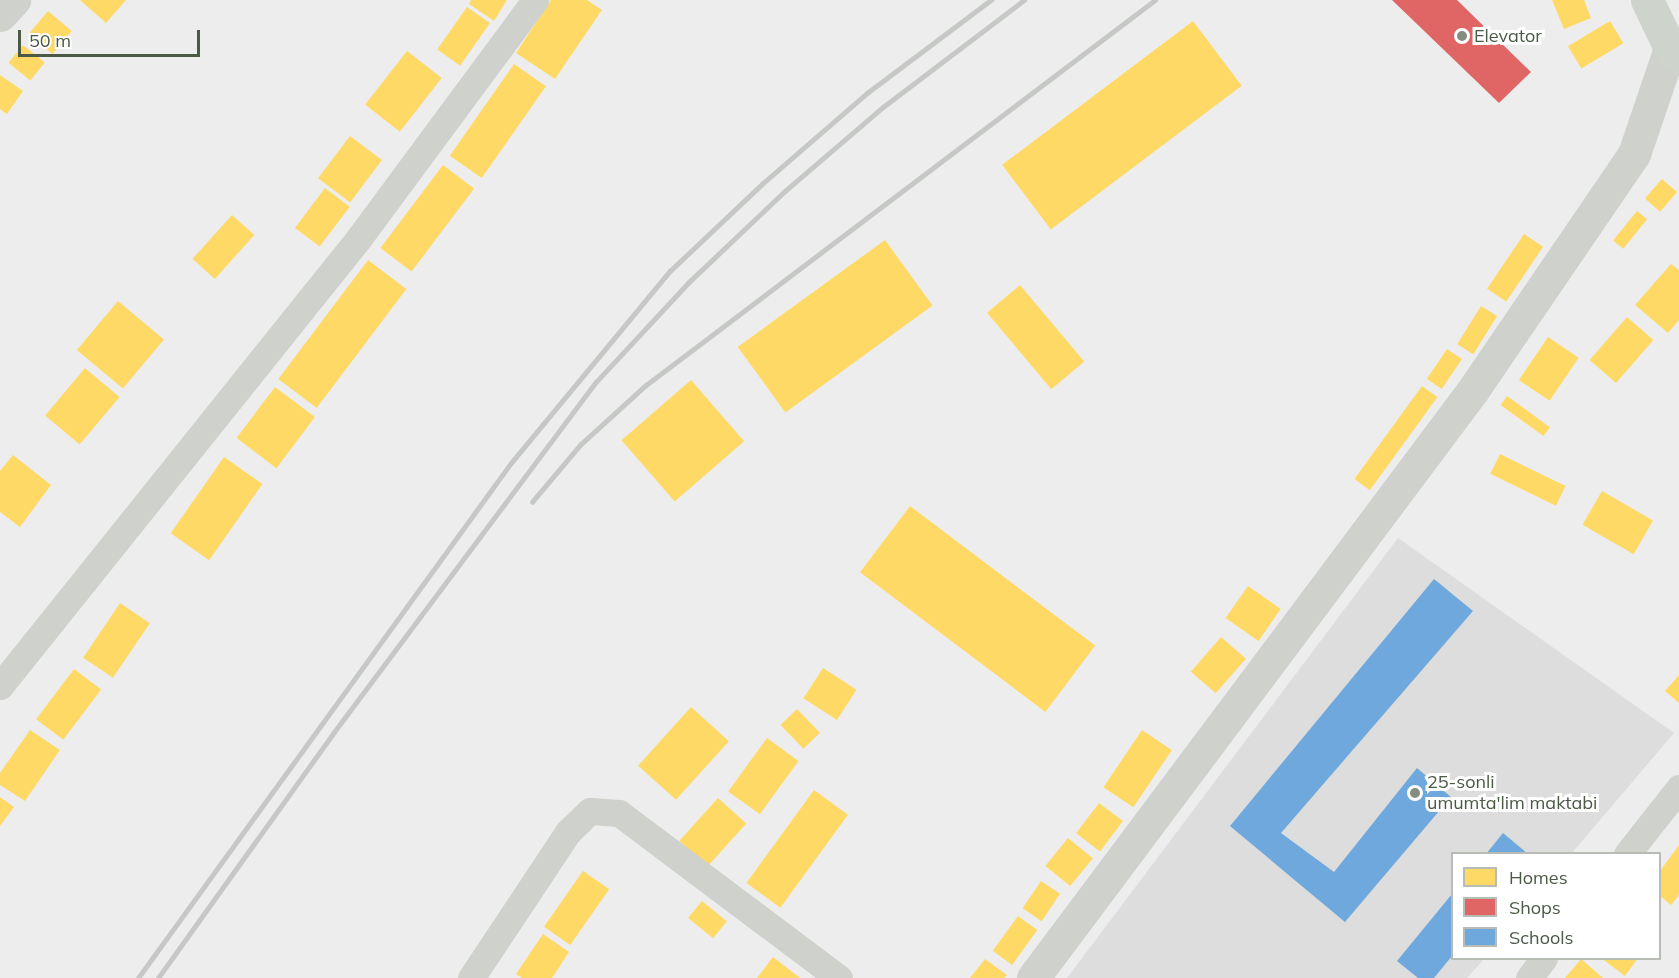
<!DOCTYPE html>
<style>
body{margin:0}
#map{position:relative;width:1679px;height:978px;overflow:hidden;background:#ededee;font-family:Mulish,sans-serif}
div>[style]{position:absolute}
.education>*{inset:0;background:#dcdddc}
.homes>*{inset:0;background:#ffd966;transform-origin:0 0}
.shops>*{inset:0;background:#e06666}
.schools>*{inset:0;background:#6fa8dc}
.minor>*{height:27px;margin:-13.5px;padding:0 13.5px;transform-origin:13.5px;border-radius:13.5px;background:#ced1cc}
.tertiary>*{height:33px;margin:-16.5px;padding:0 16.5px;transform-origin:16.5px;border-radius:16.5px;background:#ced1cc}
.secondary>*{height:33px;margin:-16.5px;padding:0 16.5px;transform-origin:16.5px;border-radius:16.5px;background:#ced3cc}
.rail>*{height:4.5px;margin:-2.25px;padding:0 2.25px;transform-origin:2.25px;border-radius:2.25px;background:#c6c8c5}
.dots>*{width:16px;height:16px;translate:-50% -50%;box-sizing:border-box;border:3px solid #fff;border-radius:50%}
span{translate:-50% -50%;white-space:nowrap;text-align:center;line-height:1.15;-webkit-text-stroke:6px #fff;paint-order:stroke}
.poi-label{font-size:18px;color:#4b5a45}
.left{translate:0 -50%;text-align:left}
.legend{position:absolute;left:1451px;top:852px;width:210px;height:108px;box-sizing:border-box;background:#fff;border:2px solid #b7bdb5;margin:0;padding:8px 10px;list-style:none;font-size:18px;color:#4b5a45}
.legend li{display:flex;align-items:center;gap:12px;height:30px}
.legend b{width:30px;border:2px solid #b7bdb5}
.scale{position:absolute;left:18px;top:30px;width:182px;height:27px;box-sizing:border-box;border:3px solid #4b5a45;border-top:0;padding-left:8px;font-size:18px;line-height:21px;white-space:nowrap;color:#4b5a45;-webkit-text-stroke:4px #fff;paint-order:stroke}
</style>
<div id="map">
<div class="education">
<div style="clip-path:polygon(1398px 538px,1674px 733px,1572px 853px,1452px 854px,1452px 958px,1484px 959px,1467px 978px,1067px 978px)"></div>
</div>
<div class="homes">
<div style="clip-path:polygon(80px 0,126px 0,106px 23px)"></div>
<div style="clip-path:polygon(471px 0,507px 0,494px 21px,469px 4px)"></div>
<div style="clip-path:polygon(551px 0,587px 0,602px 10px,555px 79px,516px 53px)"></div>
<div style="clip-path:polygon(1552px 0,1584px 0,1591px 18px,1564px 29px)"></div>
<div style="left:467px;top:7px;width:28px;height:52px;rotate:35deg"></div>
<div style="left:48px;top:11px;width:31px;height:30px;rotate:40deg"></div>
<div style="left:1193px;top:21px;width:81px;height:239px;rotate:53deg"></div>
<div style="left:1610px;top:21px;width:26px;height:49px;rotate:59deg"></div>
<div style="left:23px;top:45px;width:28px;height:23px;rotate:39deg"></div>
<div style="left:407px;top:51px;width:44px;height:68px;rotate:38deg"></div>
<div style="left:514px;top:64px;width:39px;height:112px;rotate:35deg"></div>
<div style="clip-path:polygon(0 75px,23px 91px,7px 114px,0 109px)"></div>
<div style="left:350px;top:136px;width:40px;height:53px;rotate:37deg"></div>
<div style="left:443px;top:165px;width:39px;height:104px;rotate:37deg"></div>
<div style="left:1662px;top:179px;width:20px;height:26px;rotate:41deg"></div>
<div style="left:325px;top:188px;width:31px;height:50px;rotate:37deg"></div>
<div style="left:1637px;top:211px;width:13px;height:38px;rotate:39deg"></div>
<div style="left:232px;top:215px;width:30px;height:59px;rotate:42deg"></div>
<div style="left:1524px;top:234px;width:23px;height:66px;rotate:34deg"></div>
<div style="left:885px;top:240px;width:81px;height:182px;rotate:54deg"></div>
<div style="left:368px;top:260px;width:48px;height:149px;rotate:37deg"></div>
<div style="clip-path:polygon(1671px 264px,1679px 270px,1679px 320px,1668px 333px,1635px 305px)"></div>
<div style="left:1020px;top:285px;width:100px;height:43px;rotate:50deg"></div>
<div style="left:118px;top:301px;width:60px;height:64px;rotate:40deg"></div>
<div style="left:1481px;top:306px;width:19px;height:45px;rotate:32deg"></div>
<div style="left:1627px;top:317px;width:35px;height:57px;rotate:41deg"></div>
<div style="left:1548px;top:337px;width:37px;height:52px;rotate:34deg"></div>
<div style="left:1447px;top:349px;width:18px;height:36px;rotate:34deg"></div>
<div style="left:85px;top:368px;width:45px;height:62px;rotate:40deg"></div>
<div style="left:691px;top:380px;width:81px;height:92px;rotate:49deg"></div>
<div style="left:1422px;top:386px;width:19px;height:115px;rotate:36deg"></div>
<div style="left:275px;top:387px;width:50px;height:64px;rotate:37deg"></div>
<div style="left:1507px;top:396px;width:53px;height:11px;rotate:36deg"></div>
<div style="left:1500px;top:454px;width:73px;height:22px;rotate:26deg"></div>
<div style="clip-path:polygon(13px 455px,51px 485px,20px 527px,0 512px,0 471px)"></div>
<div style="left:224px;top:457px;width:47px;height:93px;rotate:35deg"></div>
<div style="left:1602px;top:491px;width:59px;height:39px;rotate:30deg"></div>
<div style="left:910px;top:506px;width:232px;height:83px;rotate:37deg"></div>
<div style="left:1248px;top:586px;width:40px;height:39px;rotate:35deg"></div>
<div style="left:120px;top:603px;width:36px;height:66px;rotate:34deg"></div>
<div style="left:1221px;top:637px;width:33px;height:46px;rotate:41deg"></div>
<div style="left:823px;top:668px;width:40px;height:36px;rotate:33deg"></div>
<div style="left:74px;top:669px;width:34px;height:63px;rotate:37deg"></div>
<div style="clip-path:polygon(1679px 675px,1679px 703px,1665px 691px)"></div>
<div style="left:691px;top:707px;width:51px;height:79px;rotate:42deg"></div>
<div style="left:797px;top:709px;width:33px;height:23px;rotate:46deg"></div>
<div style="clip-path:polygon(30px 730px,60px 750px,25px 801px,0 785px,0 773px)"></div>
<div style="left:1142px;top:730px;width:36px;height:69px;rotate:34deg"></div>
<div style="left:767px;top:738px;width:39px;height:66px;rotate:36deg"></div>
<div style="left:814px;top:790px;width:42px;height:115px;rotate:36deg"></div>
<div style="clip-path:polygon(0 797px,14px 807px,0 826px)"></div>
<div style="left:718px;top:798px;width:38px;height:58px;rotate:42deg"></div>
<div style="left:1099px;top:803px;width:30px;height:38px;rotate:37deg"></div>
<div style="left:1068px;top:838px;width:32px;height:36px;rotate:39deg"></div>
<div style="clip-path:polygon(1679px 845px,1679px 895px,1671px 905px,1660px 896px,1660px 871px)"></div>
<div style="left:583px;top:871px;width:32px;height:68px;rotate:35deg"></div>
<div style="left:1041px;top:881px;width:23px;height:33px;rotate:34deg"></div>
<div style="left:702px;top:901px;width:32px;height:22px;rotate:39deg"></div>
<div style="left:1018px;top:916px;width:24px;height:43px;rotate:36deg"></div>
<div style="clip-path:polygon(543px 934px,569px 952px,552px 978px,522px 978px,516px 974px)"></div>
<div style="clip-path:polygon(773px 957px,800px 978px,757px 978px)"></div>
<div style="clip-path:polygon(1601px 958px,1638px 958px,1625px 976px)"></div>
<div style="clip-path:polygon(985px 959px,1007px 975px,1004px 978px,970px 978px)"></div>
<div style="clip-path:polygon(1581px 959px,1603px 978px,1565px 978px)"></div>
</div>
<div class="shops">
<div style="clip-path:polygon(1392px 0,1457px 0,1531px 72px,1499px 103px)"></div>
</div>
<div class="schools">
<div style="clip-path:polygon(1434px 579px,1473px 611px,1281px 833px,1334px 872px,1417px 768px,1451px 797px,1345px 922px,1230px 826px)"></div>
<div style="clip-path:polygon(1503px 833px,1528px 854px,1486px 854px)"></div>
<div style="clip-path:polygon(1452px 894px,1452px 956px,1434px 978px,1418px 978px,1397px 961px)"></div>
</div>
<div class="minor">
<div style="left:0;top:686px;width:574px;rotate:-51.29deg"></div>
<div style="left:359px;top:238px;width:296px;rotate:-53.5deg"></div>
<div style="left:1627px;top:854px;width:84px;rotate:-51.8deg"></div>
<div style="left:471px;top:978px;width:175px;rotate:-56.4deg"></div>
<div style="left:568px;top:832px;width:30px;rotate:-44deg"></div>
<div style="left:590px;top:811px;width:29px;rotate:4deg"></div>
<div style="left:619px;top:813px;width:275px;rotate:36.9deg"></div>
<div style="left:1529px;top:978px;width:25px;rotate:-53deg"></div>
</div>
<div class="tertiary">
<div style="left:0;top:15px;width:21px;rotate:-47deg"></div>
<div style="left:1033px;top:978px;width:734px;rotate:-53.19deg"></div>
<div style="left:1473px;top:390px;width:286px;rotate:-55.7deg"></div>
<div style="left:1634px;top:154px;width:112px;rotate:-71.2deg"></div>
</div>
<div class="secondary">
<div style="left:1647px;top:0;width:53px;rotate:64.4deg"></div>
<div style="left:1670px;top:48px;width:13px;rotate:45deg"></div>
</div>
<div class="rail">
<div style="left:532px;top:502px;width:75px;rotate:-49.9deg"></div>
<div style="left:580px;top:445px;width:89px;rotate:-42.3deg"></div>
<div style="left:646px;top:385px;width:638px;rotate:-37.1deg"></div>
<div style="left:138px;top:978px;width:636px;rotate:-54.09deg"></div>
<div style="left:511px;top:463px;width:249px;rotate:-50.4deg"></div>
<div style="left:670px;top:271px;width:127px;rotate:-43.4deg"></div>
<div style="left:762px;top:184px;width:139px;rotate:-40.9deg"></div>
<div style="left:867px;top:93px;width:155px;rotate:-36.9deg"></div>
<div style="left:158px;top:978px;width:302px;rotate:-54.4deg"></div>
<div style="left:334px;top:732px;width:437px;rotate:-53.2deg"></div>
<div style="left:596px;top:382px;width:137px;rotate:-47.1deg"></div>
<div style="left:689px;top:282px;width:132px;rotate:-43.5deg"></div>
<div style="left:785px;top:191px;width:129px;rotate:-40.6deg"></div>
<div style="left:883px;top:107px;width:177px;rotate:-37.2deg"></div>
</div>
<div class="dots">
<div style="left:1462px;top:36px;background:#848d80"></div>
<div style="left:1415px;top:793px;background:#848d80"></div>
</div>
<div class="poi-label">
<span class="left" style="left:1474px;top:36px">Elevator</span>
<span class="left" style="left:1427px;top:793px">25-sonli<br>umumta'lim maktabi</span>
</div>
<ul class="legend">
<li><b style="height:16px;background:#ffd966"></b>Homes</li>
<li><b style="height:16px;background:#e06666"></b>Shops</li>
<li><b style="height:16px;background:#6fa8dc"></b>Schools</li>
</ul>
<div class="scale">50 m</div>
</div>
